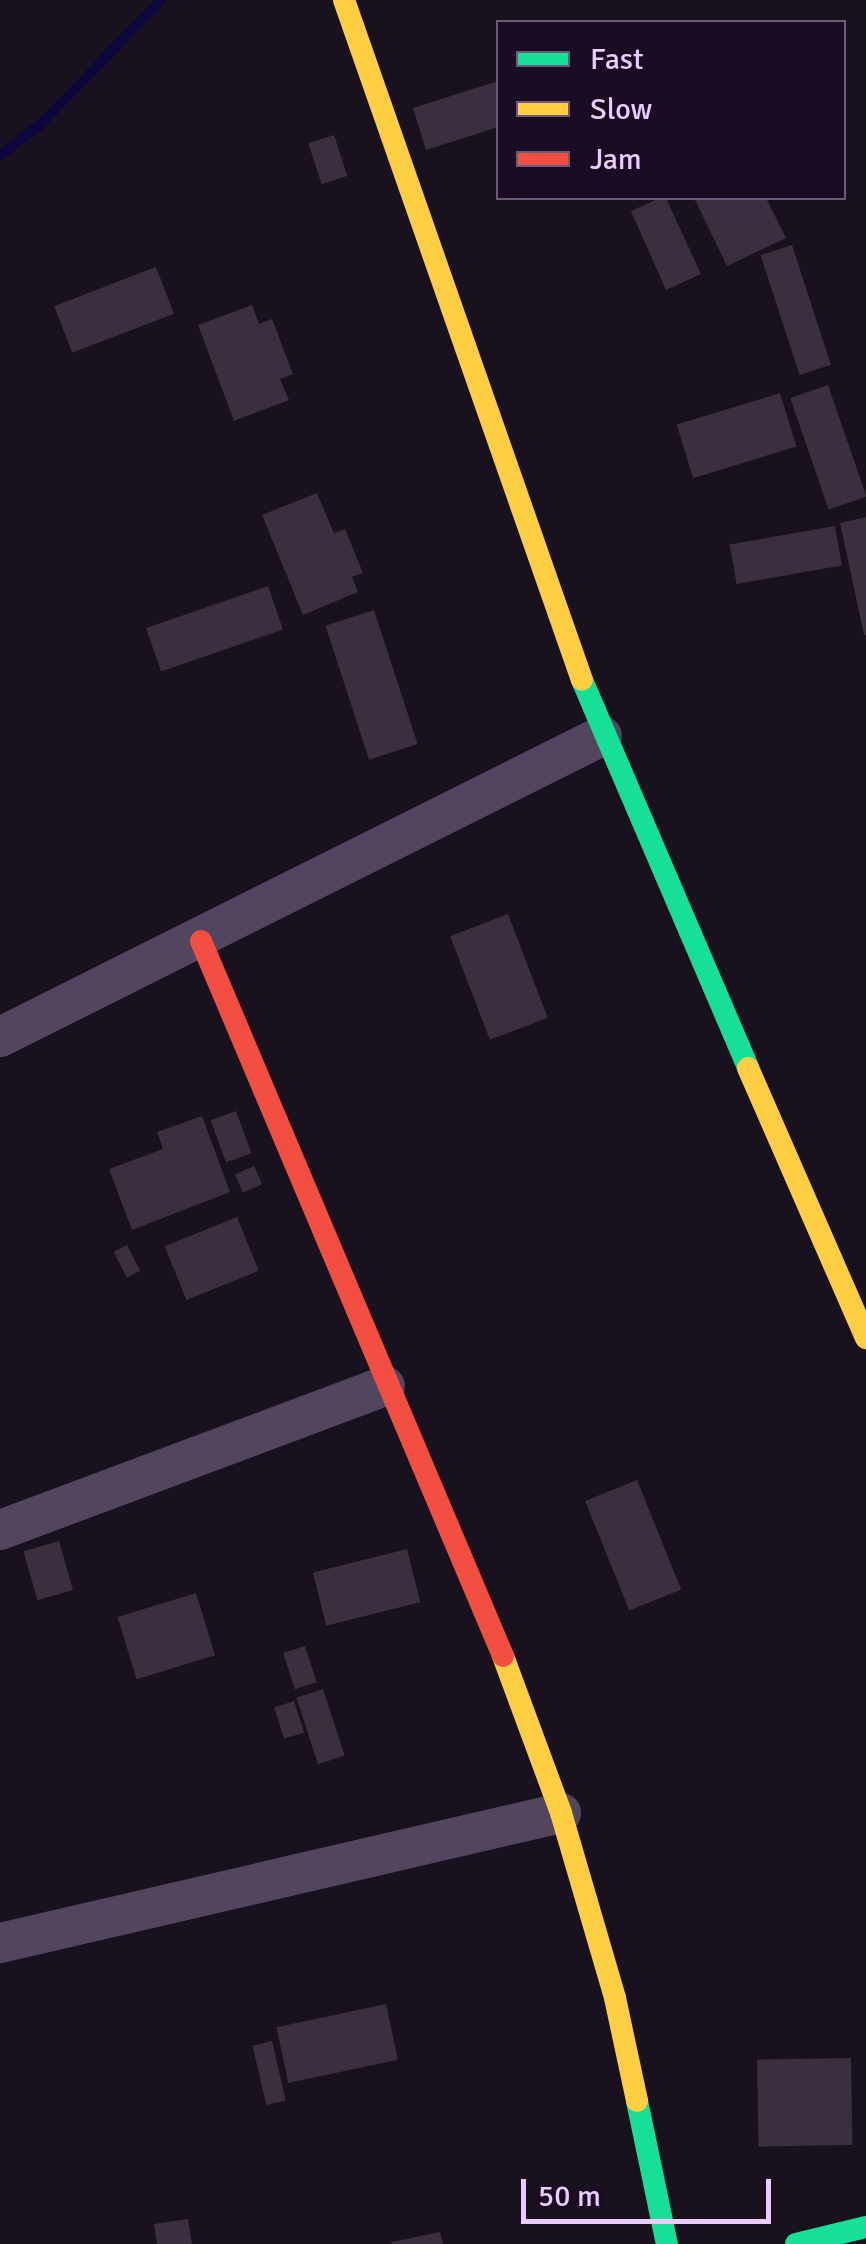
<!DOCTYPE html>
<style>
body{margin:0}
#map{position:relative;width:866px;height:2244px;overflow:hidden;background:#19111d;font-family:Signika,sans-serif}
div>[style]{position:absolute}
.stream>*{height:10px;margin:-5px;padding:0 5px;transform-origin:5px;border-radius:5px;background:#0e073d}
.building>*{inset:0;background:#3a2e3f;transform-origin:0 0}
.street>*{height:40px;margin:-20px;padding:0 20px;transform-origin:20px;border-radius:20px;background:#52455e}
.fast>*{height:22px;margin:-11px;padding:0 11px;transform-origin:11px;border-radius:11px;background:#16e098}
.slow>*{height:22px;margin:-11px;padding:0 11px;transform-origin:11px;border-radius:11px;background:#ffcf43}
.jam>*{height:22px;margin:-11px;padding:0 11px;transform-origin:11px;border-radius:11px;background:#f24e42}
span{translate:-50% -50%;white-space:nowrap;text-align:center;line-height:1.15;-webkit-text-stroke:8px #1a0c22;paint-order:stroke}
.legend{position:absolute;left:496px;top:20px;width:350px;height:180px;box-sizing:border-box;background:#1a0c22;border:2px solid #6e597a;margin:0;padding:12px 18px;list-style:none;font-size:30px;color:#ebccff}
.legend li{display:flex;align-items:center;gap:20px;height:50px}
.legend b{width:50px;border:2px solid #6e597a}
.scale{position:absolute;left:521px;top:2179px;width:250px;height:45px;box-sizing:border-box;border:5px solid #ebccff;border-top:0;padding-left:12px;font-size:30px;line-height:35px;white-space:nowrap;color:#ebccff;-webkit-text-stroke:8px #1a0c22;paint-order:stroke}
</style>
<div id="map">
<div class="stream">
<div style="left:0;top:155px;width:51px;rotate:-37.1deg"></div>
<div style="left:41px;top:124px;width:173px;rotate:-45.9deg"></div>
</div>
<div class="building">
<div style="clip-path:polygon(498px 81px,498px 127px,426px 150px,413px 108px)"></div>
<div style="left:334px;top:135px;width:43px;height:27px;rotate:72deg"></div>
<div style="clip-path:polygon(660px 198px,666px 198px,701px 274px,666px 290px,631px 211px)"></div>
<div style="clip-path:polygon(694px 198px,766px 198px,786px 238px,727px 266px)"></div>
<div style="left:792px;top:245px;width:126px;height:33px;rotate:72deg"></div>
<div style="left:156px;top:267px;width:50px;height:109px;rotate:69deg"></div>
<div style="clip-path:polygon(252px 305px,259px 324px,272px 319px,293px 374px,280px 379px,289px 400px,234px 421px,198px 325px)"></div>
<div style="left:828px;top:385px;width:118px;height:40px;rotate:71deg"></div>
<div style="left:780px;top:393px;width:56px;height:108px;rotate:73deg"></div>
<div style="clip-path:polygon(317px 493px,334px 533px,345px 529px,363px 573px,352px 577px,358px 592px,303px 615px,262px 515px)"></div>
<div style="clip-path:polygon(866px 517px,866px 635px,864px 635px,840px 523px)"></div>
<div style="left:835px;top:526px;width:40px;height:107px;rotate:80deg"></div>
<div style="left:268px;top:586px;width:46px;height:129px;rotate:71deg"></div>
<div style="left:374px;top:610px;width:141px;height:51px;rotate:72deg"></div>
<div style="left:508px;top:914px;width:111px;height:62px;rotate:69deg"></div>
<div style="left:236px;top:1111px;width:45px;height:27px;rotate:70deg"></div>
<div style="clip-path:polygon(202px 1116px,230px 1192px,132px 1230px,109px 1169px,163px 1149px,157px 1132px)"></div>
<div style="left:254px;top:1166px;width:20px;height:21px;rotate:66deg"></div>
<div style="left:237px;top:1217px;width:58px;height:78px;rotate:68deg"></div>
<div style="left:127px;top:1245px;width:29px;height:15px;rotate:63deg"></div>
<div style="left:637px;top:1480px;width:118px;height:56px;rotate:68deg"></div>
<div style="left:59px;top:1541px;width:51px;height:37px;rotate:74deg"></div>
<div style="left:407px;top:1549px;width:55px;height:97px;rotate:76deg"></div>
<div style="left:196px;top:1593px;width:65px;height:82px;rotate:73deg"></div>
<div style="left:305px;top:1646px;width:38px;height:23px;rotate:72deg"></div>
<div style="left:323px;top:1689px;width:70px;height:28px;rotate:72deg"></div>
<div style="left:294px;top:1701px;width:33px;height:21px;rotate:72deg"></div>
<div style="left:386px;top:2004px;width:57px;height:112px;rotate:78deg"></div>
<div style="left:272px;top:2041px;width:61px;height:20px;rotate:77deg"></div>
<div style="left:851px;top:2058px;width:87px;height:94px;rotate:89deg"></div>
<div style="clip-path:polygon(188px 2219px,192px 2244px,157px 2244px,154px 2224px)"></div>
<div style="clip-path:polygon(440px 2232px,443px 2244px,392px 2244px,391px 2242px)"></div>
</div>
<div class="street">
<div style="left:0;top:1037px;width:673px;rotate:-26.57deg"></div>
<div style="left:0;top:1530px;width:411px;rotate:-20.5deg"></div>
<div style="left:0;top:1943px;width:576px;rotate:-13.05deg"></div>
</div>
<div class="fast">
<div style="left:582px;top:680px;width:422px;rotate:66.8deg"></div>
<div style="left:637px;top:2101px;width:146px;rotate:78.2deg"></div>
<div style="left:796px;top:2244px;width:72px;rotate:-13.7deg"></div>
</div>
<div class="slow">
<div style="left:344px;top:0;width:720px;rotate:70.71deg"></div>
<div style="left:748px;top:1068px;width:295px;rotate:66.4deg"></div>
<div style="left:503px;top:1656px;width:167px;rotate:69.7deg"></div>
<div style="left:561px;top:1813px;width:193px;rotate:73.7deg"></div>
<div style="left:615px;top:1998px;width:105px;rotate:77.9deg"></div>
</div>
<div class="jam">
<div style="left:201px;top:941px;width:776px;rotate:67.1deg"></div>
</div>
<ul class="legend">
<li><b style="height:12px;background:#16e098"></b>Fast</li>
<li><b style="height:12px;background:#ffcf43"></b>Slow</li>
<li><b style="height:12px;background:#f24e42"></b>Jam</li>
</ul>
<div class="scale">50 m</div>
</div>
